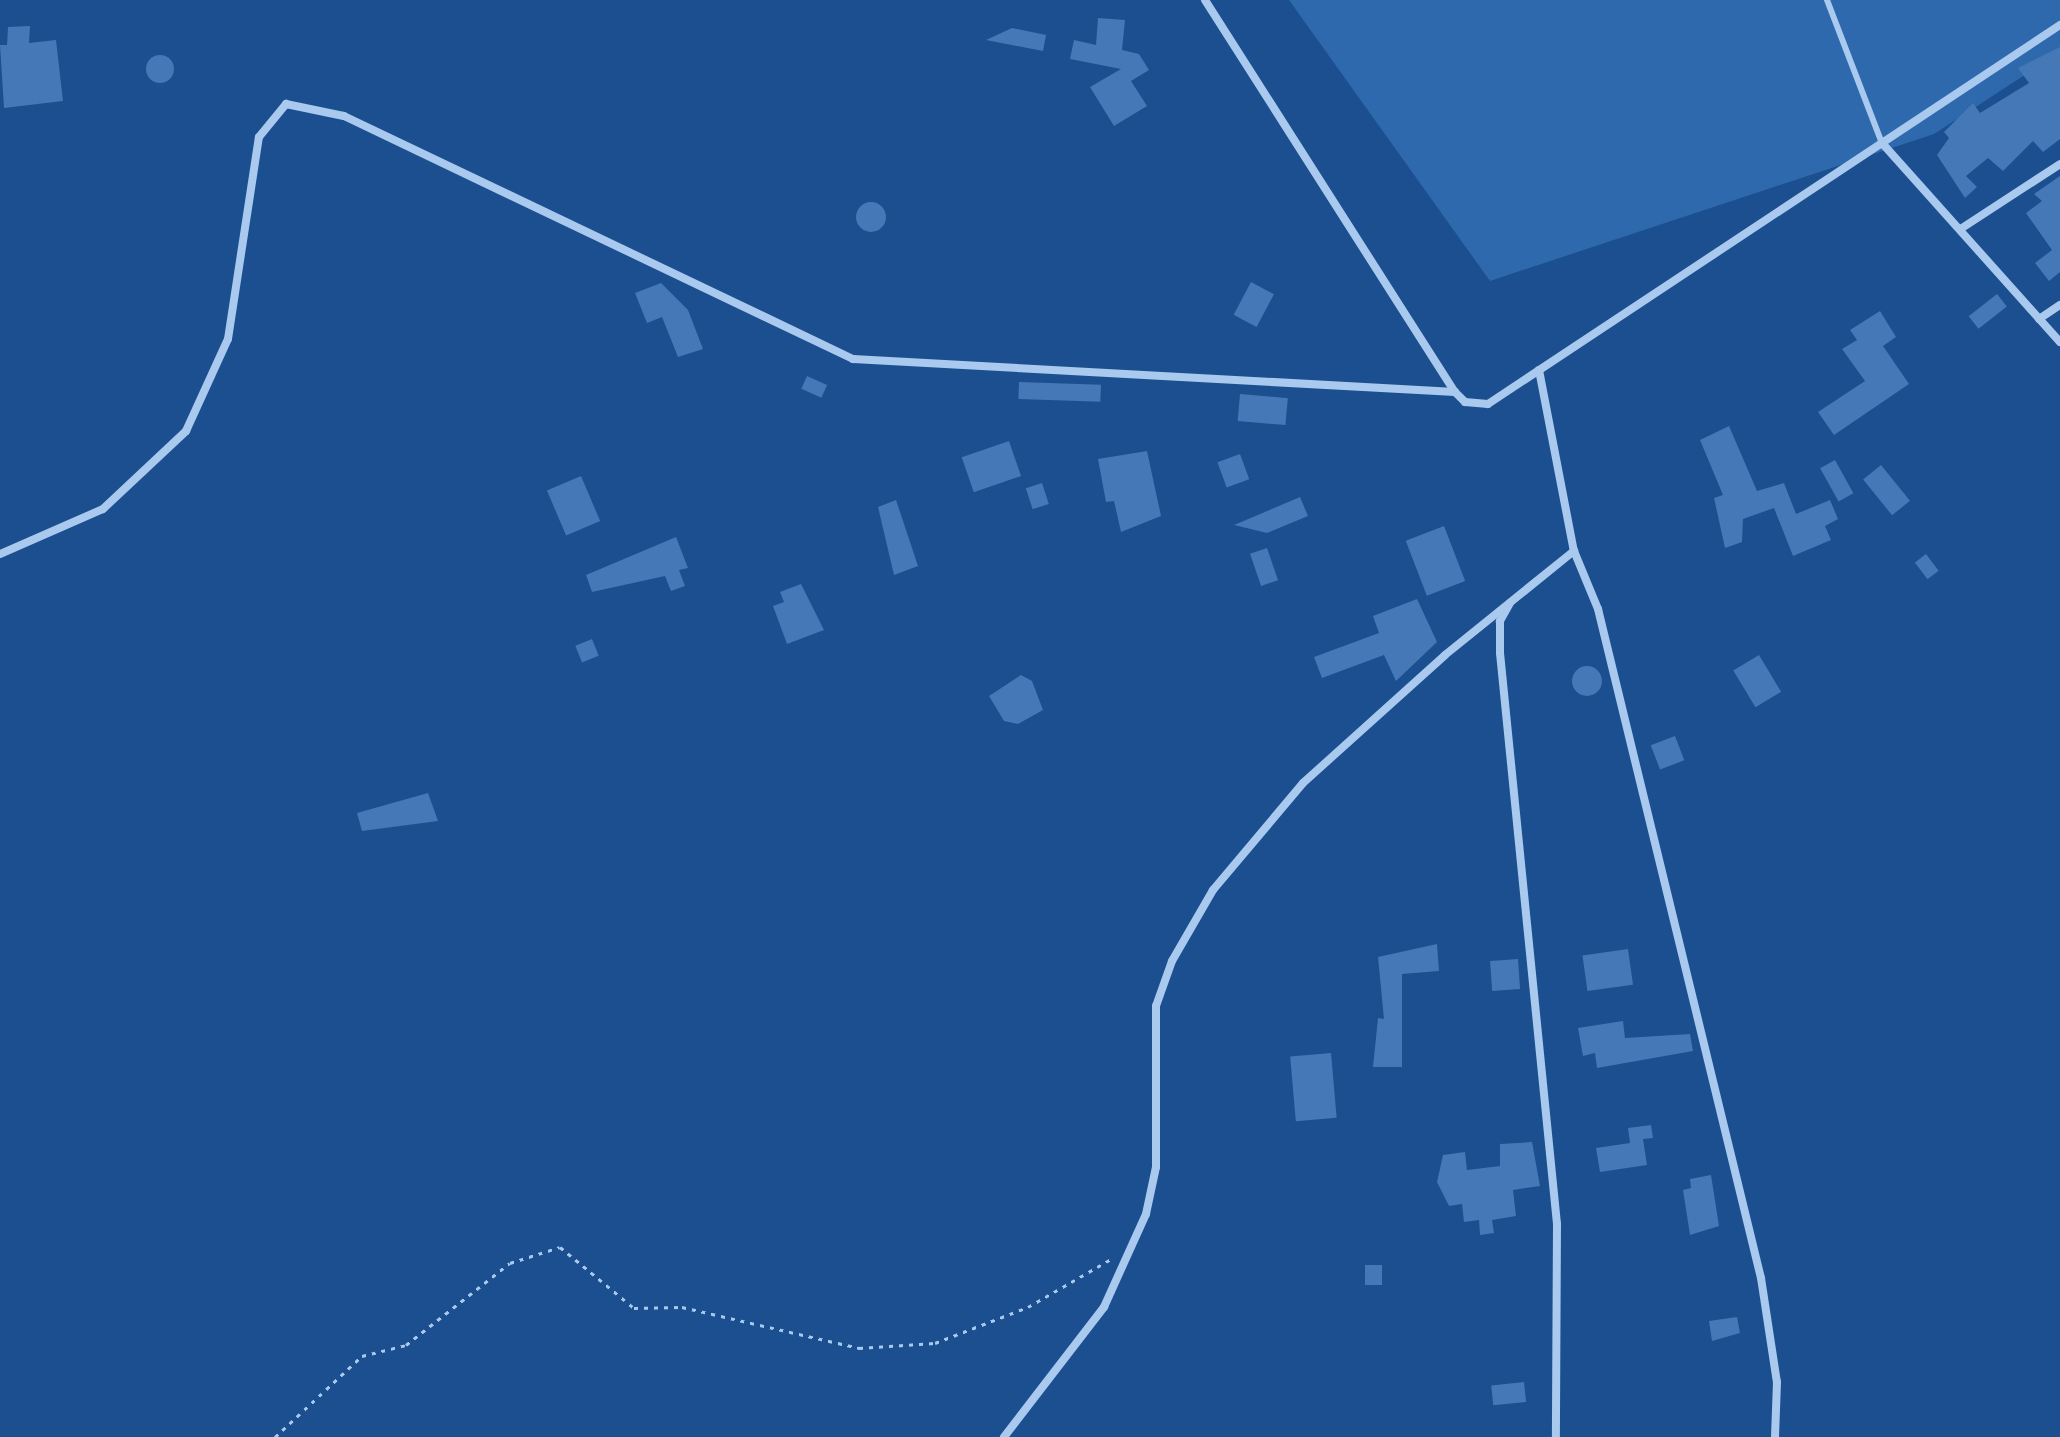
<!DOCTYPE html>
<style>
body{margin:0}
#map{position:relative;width:2060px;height:1437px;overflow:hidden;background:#1b4f8f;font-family:Quicksand,sans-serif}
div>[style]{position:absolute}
.green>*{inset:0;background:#2e69ad}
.building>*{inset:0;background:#4478b7;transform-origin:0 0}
.round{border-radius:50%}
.path>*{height:3px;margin-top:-1.5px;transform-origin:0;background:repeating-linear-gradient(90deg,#a9c9ee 0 4px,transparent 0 10px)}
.service>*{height:6px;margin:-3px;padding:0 3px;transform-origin:3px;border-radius:3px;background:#a9c9ee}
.minor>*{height:8px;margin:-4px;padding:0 4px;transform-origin:4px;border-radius:4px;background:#a9c9ee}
span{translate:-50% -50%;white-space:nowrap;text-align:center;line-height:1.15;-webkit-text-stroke:6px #1b4f8f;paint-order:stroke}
</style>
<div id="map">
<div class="green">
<div style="clip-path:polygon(1289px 0,2060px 0,2060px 52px,1934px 134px,1490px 281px)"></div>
</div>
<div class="building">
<div style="clip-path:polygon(1098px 18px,1125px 20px,1122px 50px,1139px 54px,1149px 70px,1131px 81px,1147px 106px,1114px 126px,1090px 87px,1121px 69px,1070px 59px,1074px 40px,1096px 45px)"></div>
<div style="clip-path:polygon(30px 26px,29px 43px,56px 40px,63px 101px,4px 108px,0 45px,7px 45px,8px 27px)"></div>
<div style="clip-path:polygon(1012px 28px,1046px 35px,1043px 51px,986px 40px)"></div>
<div style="clip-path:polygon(2060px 47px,2060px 139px,2043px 152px,2033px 141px,2003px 171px,1988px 158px,1966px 176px,1977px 187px,1965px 198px,1937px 155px,1949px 138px,1944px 132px,1973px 103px,1980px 113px,2029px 83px,2018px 68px)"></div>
<div class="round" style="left:146px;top:55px;width:28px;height:28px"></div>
<div style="clip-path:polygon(2060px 176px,2060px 272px,2049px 281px,2035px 263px,2052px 250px,2026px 213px,2042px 201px,2034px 194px)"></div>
<div class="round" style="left:856px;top:202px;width:30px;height:30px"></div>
<div style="left:1251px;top:282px;width:26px;height:37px;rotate:28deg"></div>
<div style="clip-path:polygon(661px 283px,688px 310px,703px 349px,678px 357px,662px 317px,647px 323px,635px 293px)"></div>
<div style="left:1997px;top:294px;width:16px;height:36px;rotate:52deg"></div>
<div style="clip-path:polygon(1880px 311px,1896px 337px,1883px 346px,1909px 384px,1834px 435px,1818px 412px,1865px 381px,1842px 349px,1857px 340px,1850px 330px)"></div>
<div style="left:807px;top:376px;width:22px;height:14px;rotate:24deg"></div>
<div style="left:1019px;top:382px;width:82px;height:17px;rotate:2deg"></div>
<div style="left:1240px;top:394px;width:48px;height:27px;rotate:5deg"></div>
<div style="clip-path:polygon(1729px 426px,1757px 491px,1784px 483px,1796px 514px,1830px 500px,1838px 519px,1825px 526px,1831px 540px,1793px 556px,1774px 508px,1743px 519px,1742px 542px,1725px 548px,1714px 498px,1723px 495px,1700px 440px)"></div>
<div style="left:1009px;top:441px;width:37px;height:50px;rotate:71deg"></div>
<div style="clip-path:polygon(1147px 451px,1161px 516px,1121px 532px,1114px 501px,1106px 502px,1098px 459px)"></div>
<div style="left:1240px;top:454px;width:27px;height:24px;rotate:70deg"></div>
<div style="left:1835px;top:460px;width:38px;height:17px;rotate:61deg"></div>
<div style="left:1881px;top:465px;width:46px;height:23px;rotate:51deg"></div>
<div style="left:581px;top:476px;width:49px;height:37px;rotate:67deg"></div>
<div style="left:1042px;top:483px;width:22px;height:17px;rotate:72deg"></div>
<div style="clip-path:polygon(1300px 497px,1308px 516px,1267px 533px,1234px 525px)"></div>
<div style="clip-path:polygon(896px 500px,918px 566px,894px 575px,878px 507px)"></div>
<div style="left:1444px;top:526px;width:59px;height:41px;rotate:69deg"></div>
<div style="clip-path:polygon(676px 537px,688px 568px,679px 570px,685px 586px,671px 591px,665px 576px,592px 592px,586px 575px)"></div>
<div style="left:1267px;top:548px;width:34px;height:18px;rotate:71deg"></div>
<div style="left:1926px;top:554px;width:21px;height:14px;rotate:53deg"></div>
<div style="clip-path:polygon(801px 584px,824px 630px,787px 644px,773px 606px,784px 602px,780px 592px)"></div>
<div style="clip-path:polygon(1417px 599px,1437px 642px,1396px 681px,1384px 655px,1322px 678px,1314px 657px,1379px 633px,1373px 616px)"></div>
<div style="left:592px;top:639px;width:18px;height:18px;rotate:68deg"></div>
<div style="left:1759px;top:655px;width:43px;height:30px;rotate:59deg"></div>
<div class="round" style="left:1572px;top:666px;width:30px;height:30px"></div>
<div style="clip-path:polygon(1021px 675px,1032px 681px,1043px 710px,1018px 724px,1004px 721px,989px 696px)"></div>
<div style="left:1675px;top:736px;width:26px;height:26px;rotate:69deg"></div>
<div style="clip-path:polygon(428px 793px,438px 821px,362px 831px,357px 813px)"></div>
<div style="clip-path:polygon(1437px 944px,1439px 971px,1402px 974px,1402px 1067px,1373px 1067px,1378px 1018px,1384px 1019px,1378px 957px)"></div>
<div style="left:1628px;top:949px;width:36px;height:46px;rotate:82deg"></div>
<div style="left:1518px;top:959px;width:30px;height:28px;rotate:86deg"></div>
<div style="clip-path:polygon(1623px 1021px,1625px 1038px,1690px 1034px,1693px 1051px,1597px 1068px,1595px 1053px,1583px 1056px,1578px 1028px)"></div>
<div style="left:1331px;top:1053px;width:65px;height:41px;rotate:85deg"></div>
<div style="clip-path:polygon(1651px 1125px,1653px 1138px,1643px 1139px,1647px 1165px,1600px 1172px,1596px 1148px,1630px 1143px,1628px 1128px)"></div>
<div style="clip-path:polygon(1532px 1142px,1540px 1186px,1513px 1190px,1516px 1216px,1492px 1220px,1494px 1233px,1480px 1235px,1479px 1220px,1464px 1222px,1462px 1204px,1449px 1206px,1437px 1182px,1443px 1155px,1465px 1152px,1467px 1170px,1500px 1166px,1500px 1144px)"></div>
<div style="clip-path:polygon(1711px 1175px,1719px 1226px,1690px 1235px,1683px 1190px,1691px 1188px,1690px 1179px)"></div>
<div style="left:1365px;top:1265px;width:17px;height:20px"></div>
<div style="clip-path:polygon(1737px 1317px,1740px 1333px,1712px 1341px,1709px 1321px)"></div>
<div style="left:1524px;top:1382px;width:20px;height:33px;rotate:84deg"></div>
</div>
<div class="path">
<div style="left:275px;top:1437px;width:119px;rotate:-43deg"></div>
<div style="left:362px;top:1356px;width:45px;rotate:-14deg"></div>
<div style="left:406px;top:1345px;width:132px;rotate:-38.3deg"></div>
<div style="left:510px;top:1263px;width:52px;rotate:-17.7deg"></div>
<div style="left:560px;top:1247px;width:96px;rotate:39.5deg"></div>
<div style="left:634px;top:1308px;width:48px;rotate:-1.2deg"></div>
<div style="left:682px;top:1307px;width:182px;rotate:13deg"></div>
<div style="left:859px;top:1348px;width:76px;rotate:-3.8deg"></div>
<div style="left:935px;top:1343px;width:100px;rotate:-21.2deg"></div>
<div style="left:1028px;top:1307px;width:98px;rotate:-30deg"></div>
</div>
<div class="service">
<div style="left:1827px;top:0;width:153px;rotate:69deg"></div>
</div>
<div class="minor">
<div style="left:1205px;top:0;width:465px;rotate:57.5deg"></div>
<div style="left:1455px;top:392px;width:14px;rotate:45deg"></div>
<div style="left:1465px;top:402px;width:23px;rotate:5deg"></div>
<div style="left:1488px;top:404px;width:686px;rotate:-33.53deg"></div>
<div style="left:1882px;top:143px;width:267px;rotate:48.2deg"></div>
<div style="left:1962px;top:228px;width:117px;rotate:-33.1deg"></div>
<div style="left:2039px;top:319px;width:25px;rotate:-34deg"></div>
<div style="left:1539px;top:370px;width:184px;rotate:79.1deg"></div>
<div style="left:1574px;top:551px;width:63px;rotate:67.5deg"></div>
<div style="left:1598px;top:609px;width:689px;rotate:76.31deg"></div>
<div style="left:1761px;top:1278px;width:105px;rotate:81.3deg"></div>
<div style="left:1777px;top:1382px;width:55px;rotate:92.1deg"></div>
<div style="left:0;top:554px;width:112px;rotate:-23.6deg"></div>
<div style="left:103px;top:509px;width:114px;rotate:-43.2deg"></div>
<div style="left:186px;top:431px;width:101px;rotate:-65.5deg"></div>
<div style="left:228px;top:339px;width:204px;rotate:-81.3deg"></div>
<div style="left:259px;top:137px;width:43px;rotate:-50.7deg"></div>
<div style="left:286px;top:104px;width:59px;rotate:11.7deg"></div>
<div style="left:344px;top:116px;width:564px;rotate:25.52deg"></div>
<div style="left:853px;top:359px;width:603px;rotate:3.14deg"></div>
<div style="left:1510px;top:603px;width:21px;rotate:119deg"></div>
<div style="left:1500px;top:621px;width:32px;rotate:90deg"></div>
<div style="left:1500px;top:653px;width:574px;rotate:84.3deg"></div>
<div style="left:1557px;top:1224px;width:213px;rotate:90.3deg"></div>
<div style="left:1004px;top:1437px;width:164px;rotate:-52.4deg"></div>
<div style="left:1104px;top:1307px;width:102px;rotate:-65.7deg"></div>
<div style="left:1146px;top:1214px;width:48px;rotate:-78deg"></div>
<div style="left:1156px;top:1167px;width:161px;rotate:-90deg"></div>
<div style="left:1156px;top:1006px;width:48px;rotate:-70.4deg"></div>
<div style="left:1172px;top:961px;width:82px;rotate:-60deg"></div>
<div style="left:1213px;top:890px;width:140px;rotate:-49.9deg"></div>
<div style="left:1303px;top:783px;width:191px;rotate:-42deg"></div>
<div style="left:1445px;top:655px;width:166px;rotate:-38.9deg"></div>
</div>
</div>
